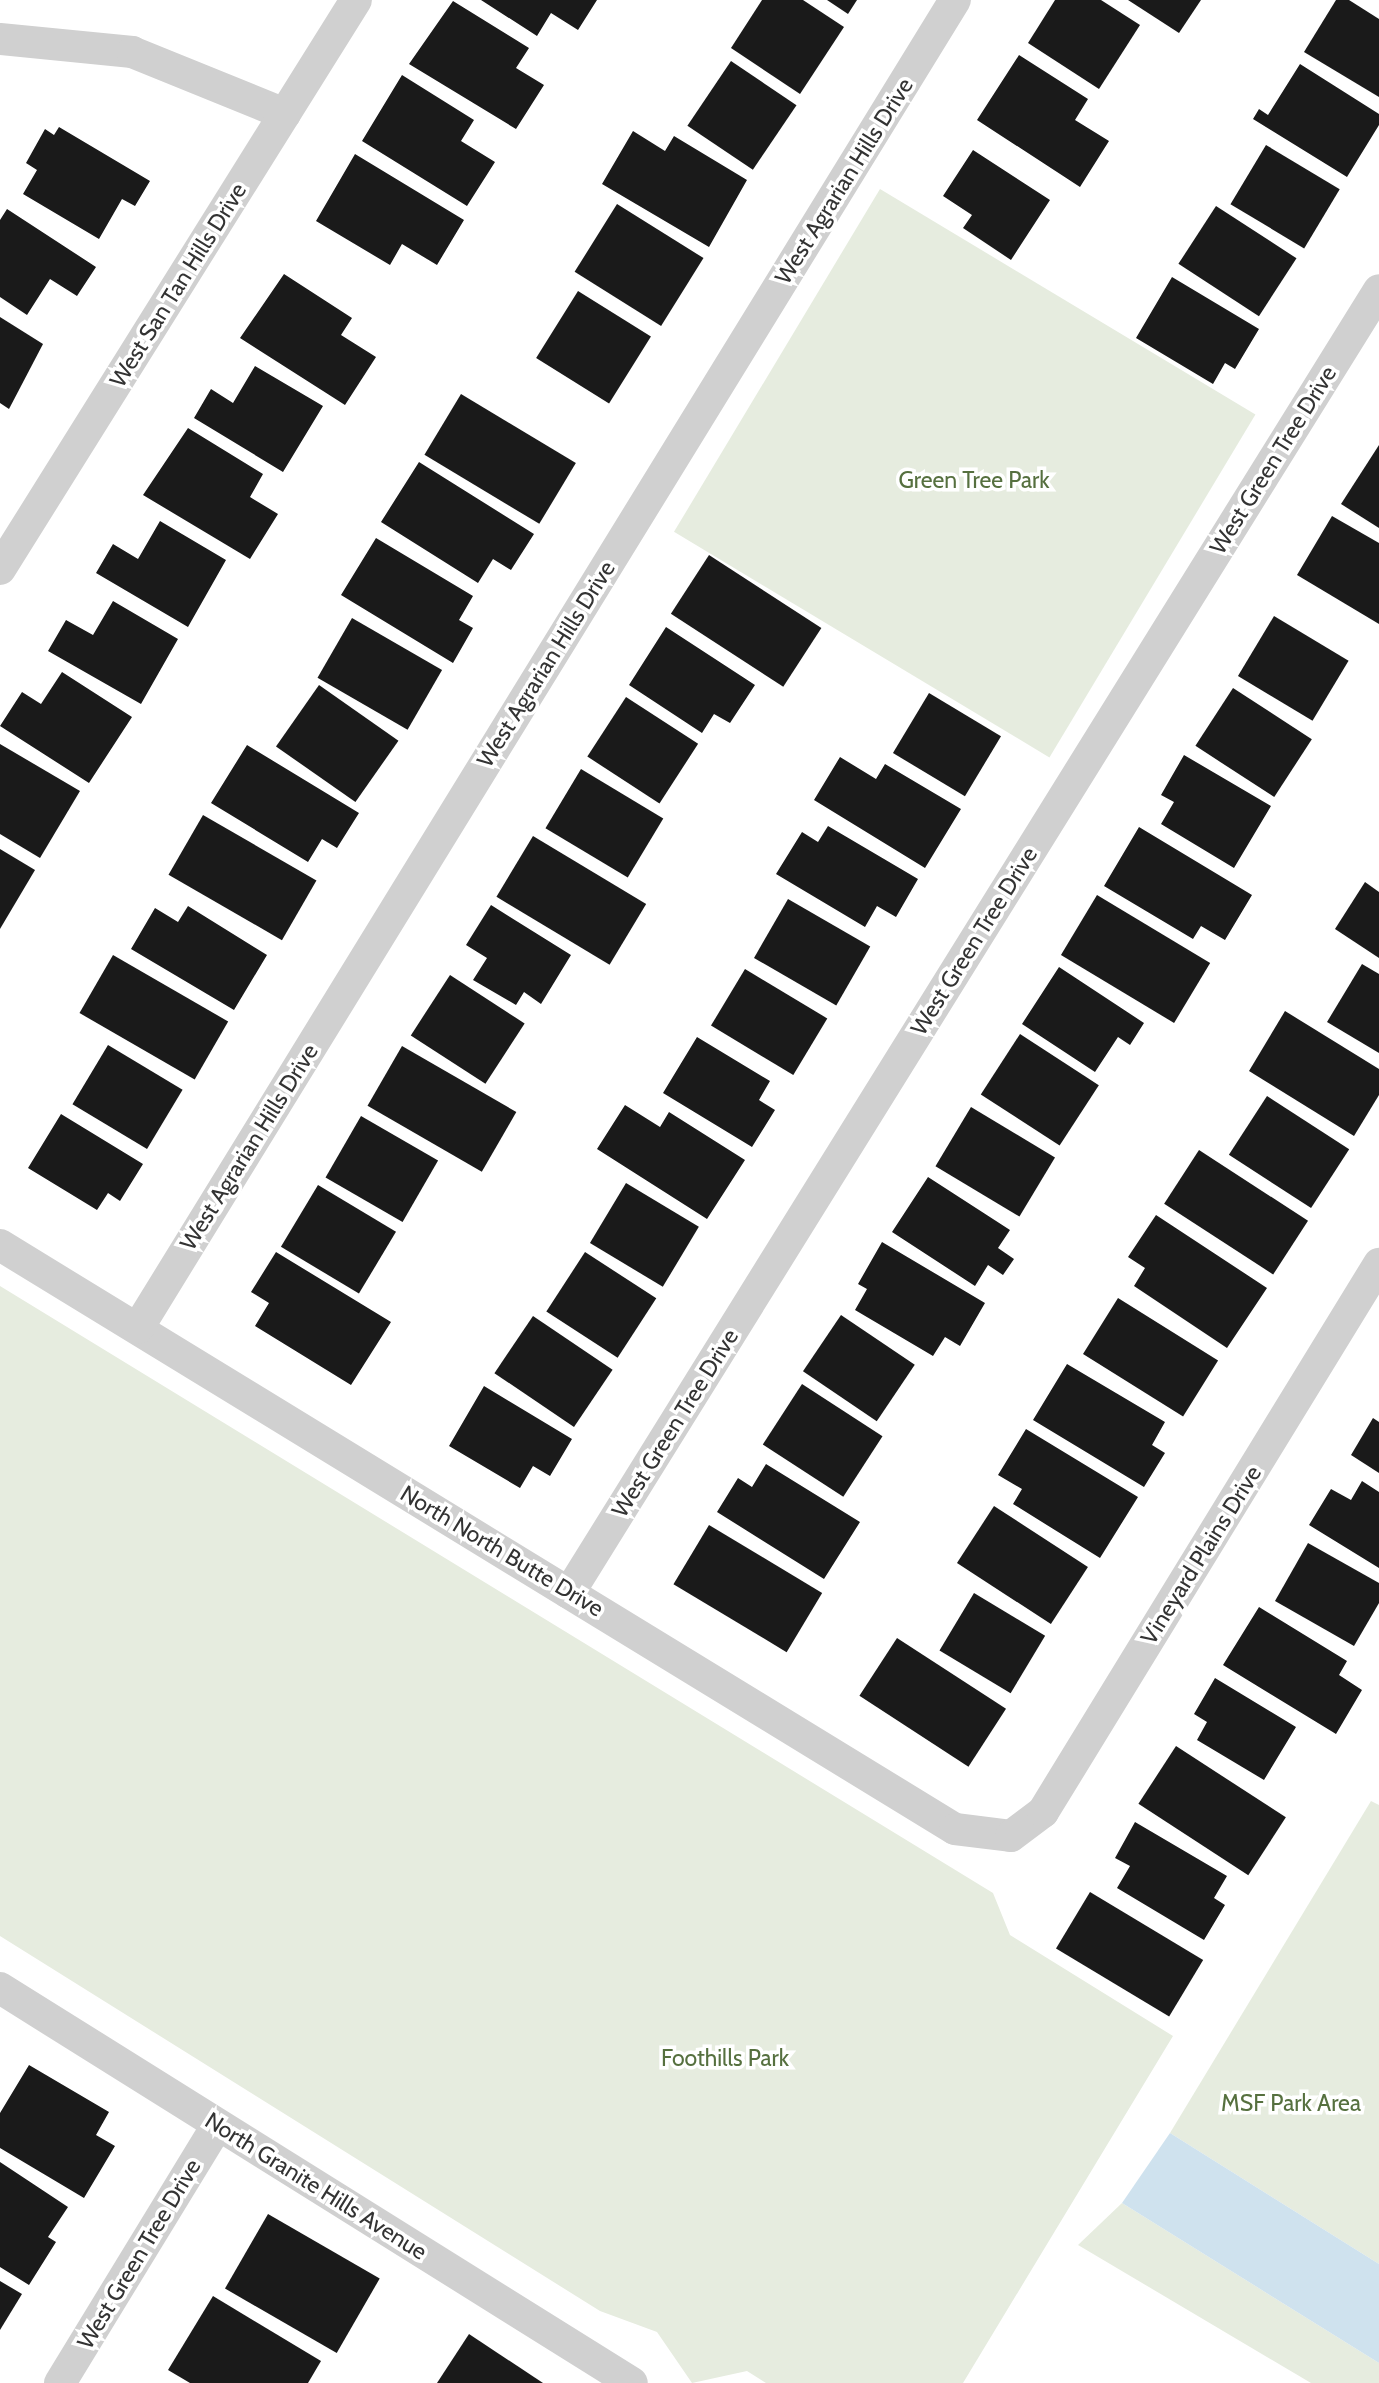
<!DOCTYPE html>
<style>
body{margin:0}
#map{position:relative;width:1379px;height:2383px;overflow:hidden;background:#fff;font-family:Cabin,sans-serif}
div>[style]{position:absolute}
.green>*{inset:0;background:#e6ecdf;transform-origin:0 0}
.water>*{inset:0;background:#cfe2ee}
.building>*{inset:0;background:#1a1a1a;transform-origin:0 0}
.street>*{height:32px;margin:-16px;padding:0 16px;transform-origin:16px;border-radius:16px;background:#d0d0d0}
span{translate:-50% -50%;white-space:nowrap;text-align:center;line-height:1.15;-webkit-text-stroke:7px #fff;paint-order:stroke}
.street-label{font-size:23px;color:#333}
.park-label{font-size:23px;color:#56703f}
</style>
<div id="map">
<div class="green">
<div style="left:880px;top:189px;width:438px;height:400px;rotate:31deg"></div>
<div style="clip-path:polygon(0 1286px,993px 1893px,1010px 1935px,1173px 2036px,963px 2383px,766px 2383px,747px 2371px,692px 2383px,657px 2332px,600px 2311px,0 1936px)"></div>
<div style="clip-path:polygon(1371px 1801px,1379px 1805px,1379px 2264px,1170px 2133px)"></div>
<div style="clip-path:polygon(1122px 2203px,1379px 2363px,1379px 2383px,1311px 2383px,1078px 2245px)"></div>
</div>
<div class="water">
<div style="clip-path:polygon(1170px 2133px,1379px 2264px,1379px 2363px,1122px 2203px)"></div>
</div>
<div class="building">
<div style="clip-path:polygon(481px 0,597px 0,578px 30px,551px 13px,537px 36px)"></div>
<div style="clip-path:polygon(762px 0,803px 0,844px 27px,800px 94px,731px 48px)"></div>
<div style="clip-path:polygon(827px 0,857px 0,848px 14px)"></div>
<div style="clip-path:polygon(1055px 0,1101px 0,1140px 25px,1099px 89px,1028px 43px)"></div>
<div style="clip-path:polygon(1128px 0,1201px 0,1179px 33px)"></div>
<div style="clip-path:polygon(1336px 0,1349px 0,1379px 19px,1379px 97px,1304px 52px)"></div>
<div style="clip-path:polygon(453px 1px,529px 48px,516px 68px,544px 85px,516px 129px,409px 64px)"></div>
<div style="clip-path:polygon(1019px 55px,1088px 99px,1075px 120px,1109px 141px,1080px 187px,977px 120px)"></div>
<div style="left:731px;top:61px;width:79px;height:78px;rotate:34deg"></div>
<div style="clip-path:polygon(1300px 64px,1379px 114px,1379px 125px,1347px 177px,1253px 119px,1259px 109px,1268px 115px)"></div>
<div style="clip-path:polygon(402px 75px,474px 120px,461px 141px,495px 162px,467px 206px,362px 141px)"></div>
<div style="clip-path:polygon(59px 127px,150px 181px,135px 206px,122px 199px,99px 239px,23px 194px,37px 170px,26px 163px,45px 129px,54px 135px)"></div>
<div style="clip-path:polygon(633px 131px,665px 151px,674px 136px,747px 180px,709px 247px,602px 184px)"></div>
<div style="left:1266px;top:145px;width:86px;height:69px;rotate:31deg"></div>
<div style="clip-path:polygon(973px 150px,1050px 200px,1011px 260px,963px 228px,972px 215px,943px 196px)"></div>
<div style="clip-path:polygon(355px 154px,464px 220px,437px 265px,402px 244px,390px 265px,316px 221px)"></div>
<div style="left:617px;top:204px;width:102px;height:80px;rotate:32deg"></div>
<div style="left:1216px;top:206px;width:96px;height:69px;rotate:33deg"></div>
<div style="clip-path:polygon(7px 209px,96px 267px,77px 296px,50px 279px,27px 315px,0 297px,0 220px)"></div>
<div style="clip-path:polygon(284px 274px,352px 318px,341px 335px,376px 357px,345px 405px,240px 338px)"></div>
<div style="clip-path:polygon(1172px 277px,1259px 329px,1235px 369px,1225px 363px,1213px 384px,1136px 338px)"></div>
<div style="left:578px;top:291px;width:86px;height:79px;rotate:32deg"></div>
<div style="clip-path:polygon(0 317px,43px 344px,9px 409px,0 403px)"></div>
<div style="clip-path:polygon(255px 366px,323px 406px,283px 472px,194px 418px,211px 389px,233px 403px)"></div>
<div style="left:461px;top:394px;width:134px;height:71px;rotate:31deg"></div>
<div style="clip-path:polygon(188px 428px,263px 474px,250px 497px,278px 514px,250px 559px,143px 495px)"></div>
<div style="clip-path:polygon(1379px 445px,1379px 528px,1341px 504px)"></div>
<div style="clip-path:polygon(419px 462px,534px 534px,511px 570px,493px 559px,478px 583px,381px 522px)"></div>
<div style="clip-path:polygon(1332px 516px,1379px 543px,1379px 624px,1297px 575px)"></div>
<div style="clip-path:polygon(160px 521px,226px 560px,188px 627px,96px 573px,113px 544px,138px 559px)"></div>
<div style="clip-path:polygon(376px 538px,473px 596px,459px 620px,473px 628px,453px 663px,341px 595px)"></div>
<div style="left:709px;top:555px;width:134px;height:70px;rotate:33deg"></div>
<div style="clip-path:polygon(113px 601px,178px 639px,141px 704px,48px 651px,66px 620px,93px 635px)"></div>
<div style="left:1274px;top:616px;width:87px;height:70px;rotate:31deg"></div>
<div style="left:352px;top:618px;width:104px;height:69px;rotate:30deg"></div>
<div style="clip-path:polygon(666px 627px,755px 685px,730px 723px,714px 714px,702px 733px,629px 685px)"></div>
<div style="clip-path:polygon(62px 672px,132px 717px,89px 783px,0 726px,22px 692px,41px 704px)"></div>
<div style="left:319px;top:685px;width:97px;height:75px;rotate:35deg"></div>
<div style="left:1233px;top:688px;width:94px;height:69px;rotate:33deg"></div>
<div style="left:929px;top:693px;width:84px;height:70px;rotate:31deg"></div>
<div style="left:626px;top:697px;width:86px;height:71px;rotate:33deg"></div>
<div style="clip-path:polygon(0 744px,80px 791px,40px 858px,0 834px)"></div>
<div style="clip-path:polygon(247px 745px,359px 813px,337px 848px,322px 839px,308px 862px,211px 803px)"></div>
<div style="clip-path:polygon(1184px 755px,1271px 806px,1234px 868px,1161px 824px,1174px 802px,1161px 795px)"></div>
<div style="clip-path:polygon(840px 757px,876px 779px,885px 764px,961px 809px,925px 868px,814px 800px)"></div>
<div style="left:581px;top:769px;width:96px;height:69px;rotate:31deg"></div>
<div style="left:203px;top:815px;width:131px;height:69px;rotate:30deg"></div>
<div style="clip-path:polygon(828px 826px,918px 879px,896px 917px,877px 906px,865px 927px,776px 874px,802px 832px,818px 842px)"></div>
<div style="clip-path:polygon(1139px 827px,1252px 895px,1225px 940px,1201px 926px,1193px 939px,1104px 886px)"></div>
<div style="left:533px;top:836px;width:132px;height:71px;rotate:31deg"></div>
<div style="clip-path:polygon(0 849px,35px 870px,0 929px)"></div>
<div style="clip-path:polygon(1365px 882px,1379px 892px,1379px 958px,1335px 929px)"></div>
<div style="left:1097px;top:895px;width:132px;height:70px;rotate:31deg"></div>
<div style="left:788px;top:899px;width:95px;height:68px;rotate:30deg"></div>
<div style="clip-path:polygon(491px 905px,571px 955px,541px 1004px,524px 992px,516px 1005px,473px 980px,487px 958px,466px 945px)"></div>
<div style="clip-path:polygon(188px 906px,267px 955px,234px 1010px,131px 949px,155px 908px,178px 922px)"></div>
<div style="left:113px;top:955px;width:133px;height:67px;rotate:30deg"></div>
<div style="clip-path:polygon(1362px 964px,1379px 974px,1379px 1053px,1327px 1022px)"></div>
<div style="clip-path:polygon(1059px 967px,1144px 1023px,1130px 1045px,1118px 1037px,1095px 1072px,1022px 1024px)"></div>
<div style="left:745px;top:969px;width:96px;height:66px;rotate:31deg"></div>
<div style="left:450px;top:975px;width:89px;height:72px;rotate:33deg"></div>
<div style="clip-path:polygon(1285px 1011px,1379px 1069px,1379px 1095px,1354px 1136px,1249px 1071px)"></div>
<div style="left:1020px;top:1034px;width:94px;height:72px;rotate:33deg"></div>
<div style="clip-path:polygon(697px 1037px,770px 1081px,759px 1100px,775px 1110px,752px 1147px,663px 1093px)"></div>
<div style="left:108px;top:1045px;width:87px;height:69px;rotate:31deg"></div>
<div style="left:402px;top:1046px;width:132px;height:69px;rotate:30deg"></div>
<div style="left:1267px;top:1096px;width:98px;height:70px;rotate:33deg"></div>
<div style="clip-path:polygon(625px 1105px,660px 1127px,669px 1112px,745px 1160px,707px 1219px,597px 1149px)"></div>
<div style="left:971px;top:1107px;width:98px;height:69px;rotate:31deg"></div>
<div style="clip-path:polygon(61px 1114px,143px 1164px,120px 1201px,108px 1193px,97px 1210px,28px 1168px)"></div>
<div style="left:361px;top:1116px;width:89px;height:71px;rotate:30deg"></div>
<div style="left:1199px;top:1150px;width:130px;height:64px;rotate:33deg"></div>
<div style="clip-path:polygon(928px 1177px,1010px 1230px,998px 1248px,1014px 1259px,1003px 1275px,988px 1265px,975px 1286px,892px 1232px)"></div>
<div style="left:626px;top:1183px;width:85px;height:70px;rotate:31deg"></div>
<div style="left:318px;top:1185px;width:91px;height:72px;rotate:31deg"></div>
<div style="clip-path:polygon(1156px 1215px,1267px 1288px,1227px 1348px,1134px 1286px,1145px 1268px,1128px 1257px)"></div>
<div style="clip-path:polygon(882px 1242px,985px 1303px,960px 1346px,945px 1337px,933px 1356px,855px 1310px,867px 1289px,858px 1284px)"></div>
<div style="clip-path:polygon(276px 1252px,391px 1322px,351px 1385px,255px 1326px,269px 1303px,251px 1292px)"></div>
<div style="left:585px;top:1252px;width:85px;height:71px;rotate:33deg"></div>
<div style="left:1118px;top:1298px;width:118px;height:66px;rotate:32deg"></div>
<div style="left:841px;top:1315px;width:89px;height:68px;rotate:34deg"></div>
<div style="left:533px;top:1316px;width:96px;height:69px;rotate:34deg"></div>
<div style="clip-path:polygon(1067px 1364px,1165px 1422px,1152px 1445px,1165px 1453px,1144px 1487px,1033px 1420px)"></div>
<div style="left:802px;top:1384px;width:96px;height:72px;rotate:33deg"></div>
<div style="clip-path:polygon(484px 1386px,572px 1439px,550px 1476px,533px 1466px,520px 1488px,449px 1446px)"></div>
<div style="clip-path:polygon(1373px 1418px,1379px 1422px,1379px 1473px,1351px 1455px)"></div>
<div style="clip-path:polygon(1026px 1429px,1138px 1497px,1100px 1558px,1013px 1504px,1022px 1489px,998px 1475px)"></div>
<div style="clip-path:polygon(766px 1464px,860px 1522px,824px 1579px,717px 1512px,738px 1478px,752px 1487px)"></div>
<div style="clip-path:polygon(1362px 1481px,1379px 1492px,1379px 1568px,1309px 1525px,1331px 1489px,1351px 1500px)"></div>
<div style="left:994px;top:1506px;width:112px;height:68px;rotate:33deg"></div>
<div style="left:709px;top:1525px;width:132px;height:69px;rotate:31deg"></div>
<div style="clip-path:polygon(1308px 1543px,1379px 1583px,1379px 1603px,1354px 1646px,1275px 1601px)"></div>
<div style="left:974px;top:1593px;width:83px;height:67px;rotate:31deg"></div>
<div style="clip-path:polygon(1259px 1607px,1347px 1661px,1339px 1675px,1362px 1690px,1336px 1734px,1223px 1665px)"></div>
<div style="left:897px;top:1638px;width:130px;height:69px;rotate:33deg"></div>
<div style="clip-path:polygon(1215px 1678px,1296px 1727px,1264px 1780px,1197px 1740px,1207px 1722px,1194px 1714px)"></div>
<div style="left:1176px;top:1746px;width:131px;height:69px;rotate:33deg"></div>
<div style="clip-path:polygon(1135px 1822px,1227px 1876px,1214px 1898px,1225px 1905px,1204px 1940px,1117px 1888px,1130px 1866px,1115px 1858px)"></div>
<div style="left:1090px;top:1892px;width:132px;height:66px;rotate:31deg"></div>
<div style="clip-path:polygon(29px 2065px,109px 2112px,96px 2135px,115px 2146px,84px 2198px,0 2148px,0 2113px)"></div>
<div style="clip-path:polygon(0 2162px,68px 2207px,48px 2237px,56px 2242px,29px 2285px,0 2267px)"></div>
<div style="left:268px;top:2214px;width:129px;height:86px;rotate:30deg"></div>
<div style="clip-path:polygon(0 2281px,22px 2294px,0 2330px)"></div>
<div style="clip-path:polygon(213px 2296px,321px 2361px,308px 2383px,190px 2383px,168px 2370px)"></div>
<div style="clip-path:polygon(469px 2334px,543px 2383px,437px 2383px)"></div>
</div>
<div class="street">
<div style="left:0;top:39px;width:133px;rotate:5.6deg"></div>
<div style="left:132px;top:52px;width:165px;rotate:22.1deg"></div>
<div style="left:0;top:569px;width:671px;rotate:-57.97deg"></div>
<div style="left:0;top:1245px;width:1119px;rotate:31.45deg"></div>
<div style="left:955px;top:1829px;width:56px;rotate:7.1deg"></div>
<div style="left:1011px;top:1836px;width:40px;rotate:-37deg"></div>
<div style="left:1043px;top:1812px;width:643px;rotate:-58.49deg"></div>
<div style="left:138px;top:1328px;width:1559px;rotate:-58.4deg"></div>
<div style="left:569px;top:1593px;width:1534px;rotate:-58.13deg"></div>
<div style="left:0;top:1988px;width:745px;rotate:32.01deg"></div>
<div style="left:60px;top:2383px;width:301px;rotate:-58.6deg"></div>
</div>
<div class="street-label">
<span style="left:844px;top:181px;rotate:-58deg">West Agrarian Hills Drive</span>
<span style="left:178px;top:285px;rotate:-58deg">West San Tan Hills Drive</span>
<span style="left:1273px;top:460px;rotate:-58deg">West Green Tree Drive</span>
<span style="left:546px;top:664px;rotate:-58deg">West Agrarian Hills Drive</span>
<span style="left:974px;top:941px;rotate:-58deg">West Green Tree Drive</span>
<span style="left:249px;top:1147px;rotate:-58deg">West Agrarian Hills Drive</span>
<span style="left:675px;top:1423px;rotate:-58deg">West Green Tree Drive</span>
<span style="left:502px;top:1551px;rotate:31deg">North North Butte Drive</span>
<span style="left:1201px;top:1555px;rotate:-58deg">Vineyard Plains Drive</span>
<span style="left:316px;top:2186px;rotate:32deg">North Granite Hills Avenue</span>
<span style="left:139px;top:2254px;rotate:-59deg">West Green Tree Drive</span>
</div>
<div class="park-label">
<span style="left:974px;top:480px">Green Tree Park</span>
<span style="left:725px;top:2058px">Foothills Park</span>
<span style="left:1291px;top:2103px">MSF Park Area</span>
</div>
</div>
